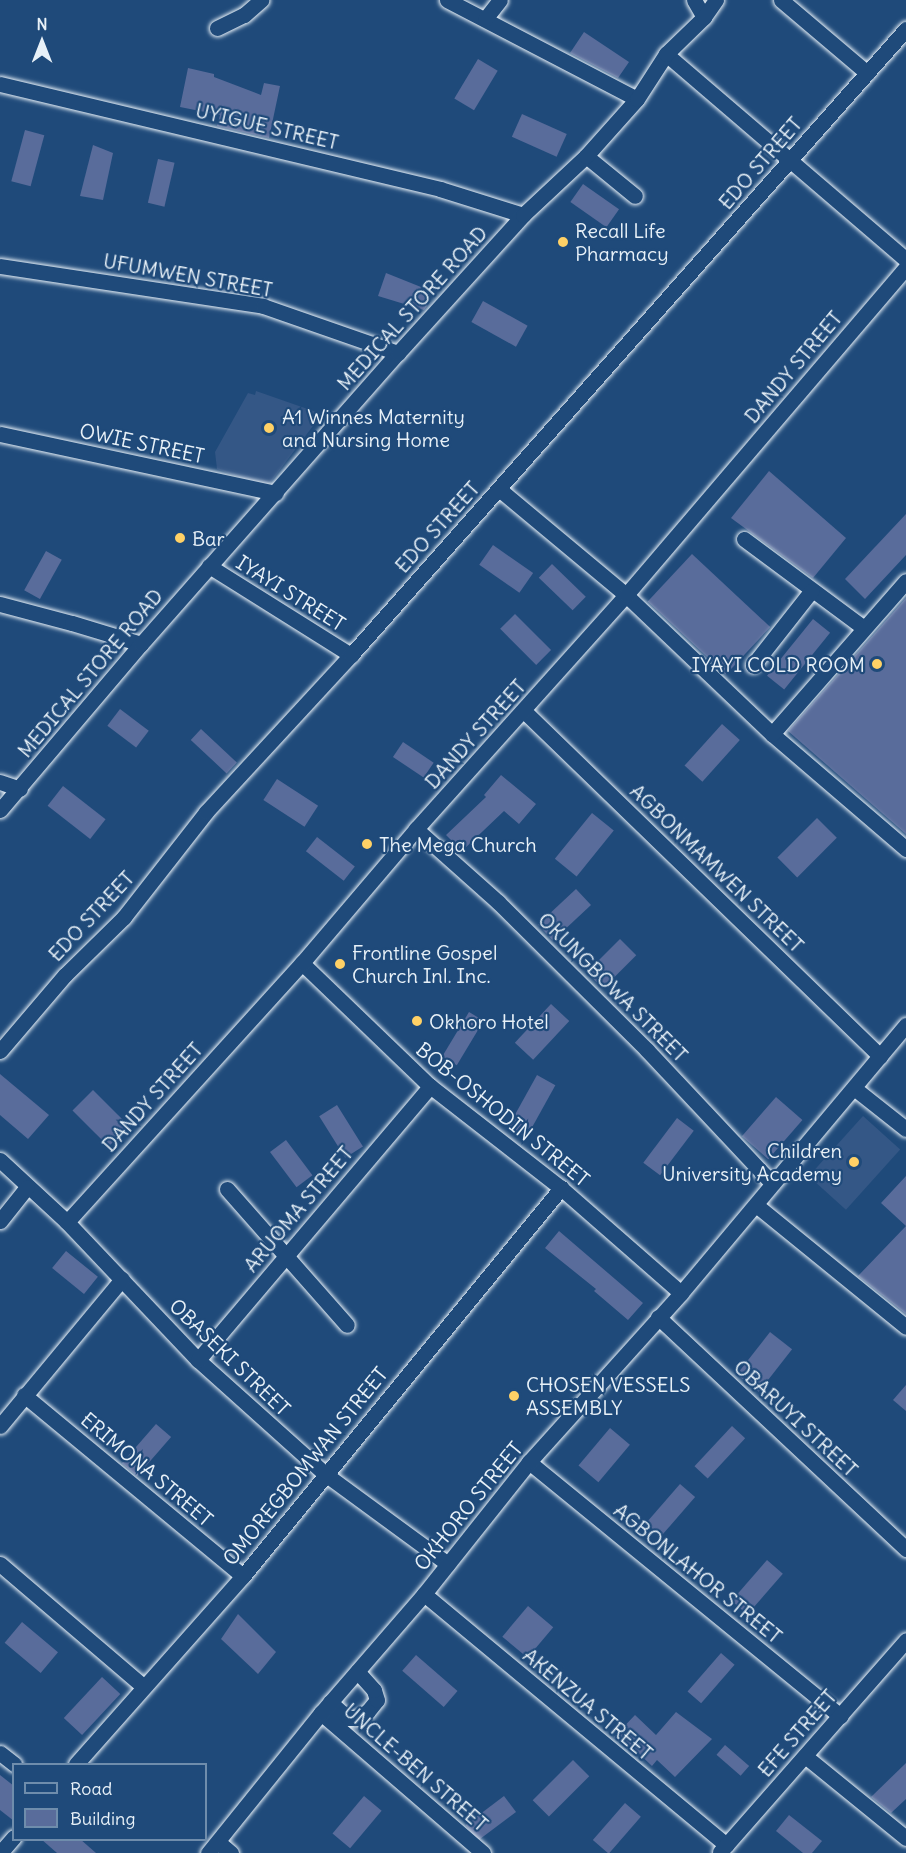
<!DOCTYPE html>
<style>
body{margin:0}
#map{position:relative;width:906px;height:1853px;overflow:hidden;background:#1f4a7a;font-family:Delius,sans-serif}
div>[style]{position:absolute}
.built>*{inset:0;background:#345786;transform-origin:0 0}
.building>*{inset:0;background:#596c9b;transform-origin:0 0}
.roads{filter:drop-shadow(0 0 2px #e8f1f8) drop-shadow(0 0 2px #e8f1f8)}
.minor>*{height:15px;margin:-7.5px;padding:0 7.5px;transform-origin:7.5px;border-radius:7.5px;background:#1f4a7a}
.dots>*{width:16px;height:16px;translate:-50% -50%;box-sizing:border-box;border:3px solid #1f4a7a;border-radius:50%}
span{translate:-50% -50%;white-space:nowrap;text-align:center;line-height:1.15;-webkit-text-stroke:4.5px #1f4a7a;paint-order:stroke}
.street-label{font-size:20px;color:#e8f1f8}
.poi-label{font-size:20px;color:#e8f1f8}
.left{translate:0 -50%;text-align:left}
.right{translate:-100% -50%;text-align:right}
.legend{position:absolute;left:12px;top:1763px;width:195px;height:78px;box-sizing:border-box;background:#1f4a7a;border:2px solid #6f8dac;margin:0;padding:8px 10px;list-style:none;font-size:18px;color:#e8f1f8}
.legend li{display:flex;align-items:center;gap:12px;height:30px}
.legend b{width:30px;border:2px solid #6f8dac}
.north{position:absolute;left:12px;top:12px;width:60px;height:60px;-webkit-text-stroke:4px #1f4a7a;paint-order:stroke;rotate:0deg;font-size:16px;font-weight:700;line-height:24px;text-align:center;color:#e8f1f8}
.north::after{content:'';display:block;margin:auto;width:21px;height:27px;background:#e8f1f8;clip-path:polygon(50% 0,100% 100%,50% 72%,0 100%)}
</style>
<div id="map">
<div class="built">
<div style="clip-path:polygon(256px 391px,322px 414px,267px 487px,217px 469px,215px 452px,248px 393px,255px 395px)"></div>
<div style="left:863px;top:1116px;width:50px;height:81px;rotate:42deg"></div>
</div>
<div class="building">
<div style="clip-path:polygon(584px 32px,629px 62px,618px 78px,570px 53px)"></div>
<div style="left:478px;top:59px;width:23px;height:46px;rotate:31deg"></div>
<div style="clip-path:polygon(188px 68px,214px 74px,214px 77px,261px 95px,264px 83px,280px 86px,269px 138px,217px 126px,220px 115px,180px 107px)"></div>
<div style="left:522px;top:114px;width:49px;height:25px;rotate:24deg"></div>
<div style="left:25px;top:130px;width:20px;height:53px;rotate:15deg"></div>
<div style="clip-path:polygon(93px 145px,113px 153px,103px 200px,80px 196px)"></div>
<div style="left:158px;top:159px;width:17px;height:45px;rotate:13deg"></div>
<div style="left:583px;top:184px;width:44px;height:22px;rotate:35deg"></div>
<div style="clip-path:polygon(386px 273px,431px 291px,427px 306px,424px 310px,378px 296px)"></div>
<div style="left:483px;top:301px;width:51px;height:24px;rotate:29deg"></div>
<div style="clip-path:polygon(769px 471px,846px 538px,813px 578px,731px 518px)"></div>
<div style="clip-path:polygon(906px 514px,906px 555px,865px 599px,845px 579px)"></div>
<div style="left:493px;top:545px;width:49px;height:24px;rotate:35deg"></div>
<div style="left:46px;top:551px;width:18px;height:45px;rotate:29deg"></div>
<div style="left:692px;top:554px;width:107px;height:65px;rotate:43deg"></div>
<div style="left:552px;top:564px;width:47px;height:19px;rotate:44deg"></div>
<div style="clip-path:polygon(906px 598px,906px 834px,788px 731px)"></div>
<div style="left:515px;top:614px;width:51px;height:21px;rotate:45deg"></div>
<div style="left:813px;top:619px;width:22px;height:73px;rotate:39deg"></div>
<div style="left:120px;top:709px;width:36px;height:21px;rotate:37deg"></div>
<div style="left:722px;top:724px;width:24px;height:56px;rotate:42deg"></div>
<div style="left:201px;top:729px;width:49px;height:15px;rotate:43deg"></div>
<div style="left:403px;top:742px;width:37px;height:18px;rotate:34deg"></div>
<div style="clip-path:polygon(501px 775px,536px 804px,519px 824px,504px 811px,462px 851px,446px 835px,486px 797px,484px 795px)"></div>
<div style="left:277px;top:779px;width:49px;height:25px;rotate:33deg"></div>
<div style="left:63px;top:786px;width:54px;height:25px;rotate:38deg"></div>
<div style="left:592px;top:813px;width:28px;height:59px;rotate:39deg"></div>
<div style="left:817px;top:818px;width:28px;height:56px;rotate:45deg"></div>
<div style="left:317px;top:837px;width:48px;height:18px;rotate:38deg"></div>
<div style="left:576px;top:889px;width:22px;height:52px;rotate:47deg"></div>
<div style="left:620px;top:939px;width:23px;height:47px;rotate:45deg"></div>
<div style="left:551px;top:1004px;width:25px;height:53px;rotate:43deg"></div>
<div style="left:469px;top:1012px;width:17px;height:52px;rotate:31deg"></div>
<div style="clip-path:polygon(0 1074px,49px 1115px,28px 1139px,0 1115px)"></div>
<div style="left:537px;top:1075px;width:21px;height:60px;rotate:29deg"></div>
<div style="left:93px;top:1090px;width:51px;height:29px;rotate:45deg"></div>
<div style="left:776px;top:1097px;width:35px;height:52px;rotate:41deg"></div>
<div style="left:337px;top:1105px;width:49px;height:21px;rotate:58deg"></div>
<div style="left:677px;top:1118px;width:21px;height:56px;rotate:37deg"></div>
<div style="left:286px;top:1140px;width:44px;height:20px;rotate:53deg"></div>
<div style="clip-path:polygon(906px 1176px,906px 1314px,858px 1276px,906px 1226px,881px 1203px)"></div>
<div style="clip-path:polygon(559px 1231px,643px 1303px,628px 1320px,594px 1291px,596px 1289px,545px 1248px)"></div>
<div style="left:66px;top:1251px;width:41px;height:22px;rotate:39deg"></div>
<div style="left:770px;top:1332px;width:28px;height:54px;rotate:38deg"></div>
<div style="clip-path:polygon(906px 1385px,906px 1411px,893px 1400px)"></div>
<div style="left:156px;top:1424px;width:20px;height:52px;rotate:41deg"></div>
<div style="left:732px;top:1426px;width:18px;height:55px;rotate:43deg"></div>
<div style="left:610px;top:1428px;width:26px;height:49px;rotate:40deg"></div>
<div style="left:680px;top:1484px;width:20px;height:52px;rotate:41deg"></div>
<div style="left:767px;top:1560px;width:21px;height:54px;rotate:41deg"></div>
<div style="left:528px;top:1606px;width:33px;height:40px;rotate:40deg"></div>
<div style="clip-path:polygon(238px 1614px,276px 1652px,258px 1674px,221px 1639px)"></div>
<div style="left:22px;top:1622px;width:47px;height:27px;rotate:40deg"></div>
<div style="left:721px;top:1653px;width:18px;height:51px;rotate:41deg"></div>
<div style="left:416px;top:1655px;width:55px;height:21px;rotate:41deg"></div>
<div style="left:102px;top:1677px;width:25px;height:56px;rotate:43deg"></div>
<div style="clip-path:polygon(676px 1712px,712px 1739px,675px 1777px,657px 1760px,652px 1766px,631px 1746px,628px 1749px,614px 1737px,635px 1715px,656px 1735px)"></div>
<div style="left:725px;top:1745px;width:32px;height:13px;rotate:41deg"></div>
<div style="left:573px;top:1760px;width:23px;height:57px;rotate:45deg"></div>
<div style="clip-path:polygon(906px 1763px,906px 1799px,891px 1813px,871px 1797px)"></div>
<div style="clip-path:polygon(0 1775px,14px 1786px,14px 1821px,0 1810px)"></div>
<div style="left:364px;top:1796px;width:23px;height:49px;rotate:40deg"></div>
<div style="left:504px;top:1796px;width:20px;height:48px;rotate:53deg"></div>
<div style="left:625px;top:1803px;width:21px;height:49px;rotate:41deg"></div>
<div style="clip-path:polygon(789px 1815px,822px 1841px,812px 1853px,803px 1853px,776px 1831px)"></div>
<div style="clip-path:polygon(41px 1839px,80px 1839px,96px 1853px,57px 1853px)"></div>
</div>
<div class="roads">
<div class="minor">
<div style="left:447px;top:0;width:214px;rotate:27.5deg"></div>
<div style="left:694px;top:0;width:20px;rotate:60deg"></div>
<div style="left:781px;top:0;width:113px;rotate:40.3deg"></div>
<div style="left:485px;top:19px;width:24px;rotate:-52deg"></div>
<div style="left:217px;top:28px;width:30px;rotate:-26deg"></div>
<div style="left:244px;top:15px;width:23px;rotate:-41deg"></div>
<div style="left:666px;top:54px;width:316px;rotate:40.6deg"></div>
<div style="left:0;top:84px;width:452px;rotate:13.4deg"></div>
<div style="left:440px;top:189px;width:87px;rotate:17.4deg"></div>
<div style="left:586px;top:156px;width:63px;rotate:39.2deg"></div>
<div style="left:0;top:266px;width:266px;rotate:8.6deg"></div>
<div style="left:263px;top:306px;width:143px;rotate:19.2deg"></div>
<div style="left:0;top:434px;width:282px;rotate:12.1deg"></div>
<div style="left:499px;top:489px;width:165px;rotate:39.8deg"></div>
<div style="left:626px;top:595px;width:202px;rotate:43.6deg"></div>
<div style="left:772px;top:734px;width:177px;rotate:40.6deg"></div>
<div style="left:744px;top:539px;width:149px;rotate:36.6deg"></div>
<div style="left:209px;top:566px;width:168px;rotate:32.1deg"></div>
<div style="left:0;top:604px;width:74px;rotate:14.8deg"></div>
<div style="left:72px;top:623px;width:72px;rotate:16.9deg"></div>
<div style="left:753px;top:665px;width:95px;rotate:-51.8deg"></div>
<div style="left:524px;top:711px;width:496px;rotate:44.1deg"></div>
<div style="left:772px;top:734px;width:203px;rotate:-48.8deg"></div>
<div style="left:0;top:782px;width:21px;rotate:19deg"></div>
<div style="left:0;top:810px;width:218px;rotate:-49.7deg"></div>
<div style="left:141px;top:644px;width:388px;rotate:-48.6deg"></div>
<div style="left:398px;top:353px;width:186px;rotate:-47.8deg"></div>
<div style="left:523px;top:215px;width:86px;rotate:-43.1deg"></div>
<div style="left:586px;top:156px;width:76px;rotate:-48.2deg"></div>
<div style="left:637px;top:99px;width:54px;rotate:-57.2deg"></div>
<div style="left:666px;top:54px;width:53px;rotate:-44.2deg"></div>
<div style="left:704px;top:17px;width:21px;rotate:-55deg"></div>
<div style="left:416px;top:829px;width:110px;rotate:41.7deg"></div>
<div style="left:498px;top:902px;width:210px;rotate:44.8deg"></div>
<div style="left:647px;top:1050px;width:183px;rotate:46.8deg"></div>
<div style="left:302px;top:963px;width:178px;rotate:43.9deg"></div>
<div style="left:430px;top:1086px;width:166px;rotate:37.9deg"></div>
<div style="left:561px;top:1188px;width:159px;rotate:41.2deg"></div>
<div style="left:0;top:1051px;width:100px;rotate:-49.5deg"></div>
<div style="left:65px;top:975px;width:83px;rotate:-44.5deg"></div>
<div style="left:124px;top:917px;width:133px;rotate:-52deg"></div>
<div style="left:206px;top:812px;width:214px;rotate:-47.3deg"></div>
<div style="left:351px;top:655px;width:837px;rotate:-48.44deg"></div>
<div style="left:854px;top:1088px;width:66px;rotate:38.3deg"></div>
<div style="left:0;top:1160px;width:91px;rotate:42.8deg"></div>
<div style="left:67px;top:1222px;width:190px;rotate:46.5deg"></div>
<div style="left:198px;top:1360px;width:171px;rotate:41.9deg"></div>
<div style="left:325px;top:1474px;width:152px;rotate:36.2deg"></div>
<div style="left:227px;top:1189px;width:181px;rotate:48.6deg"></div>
<div style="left:756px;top:1205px;width:193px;rotate:39.1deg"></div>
<div style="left:0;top:1221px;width:43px;rotate:-51.5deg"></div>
<div style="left:67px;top:1222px;width:350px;rotate:-47.8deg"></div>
<div style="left:302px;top:963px;width:176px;rotate:-49.6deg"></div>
<div style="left:416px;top:829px;width:314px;rotate:-48.1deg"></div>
<div style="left:626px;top:595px;width:431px;rotate:-49.5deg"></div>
<div style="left:658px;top:1317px;width:340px;rotate:43.1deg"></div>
<div style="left:198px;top:1360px;width:359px;rotate:-49.7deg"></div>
<div style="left:24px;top:1395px;width:284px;rotate:39.6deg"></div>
<div style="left:0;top:1426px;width:191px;rotate:-50.3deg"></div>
<div style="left:529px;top:1462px;width:402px;rotate:39.2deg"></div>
<div style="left:0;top:1564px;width:189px;rotate:40.5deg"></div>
<div style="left:424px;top:1594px;width:393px;rotate:39.7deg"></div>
<div style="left:330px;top:1702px;width:24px;rotate:42deg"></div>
<div style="left:348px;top:1718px;width:11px"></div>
<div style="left:359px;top:1718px;width:11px;rotate:-38deg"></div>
<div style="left:368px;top:1711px;width:14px;rotate:-51deg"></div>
<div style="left:377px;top:1700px;width:10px;rotate:-107deg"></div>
<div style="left:374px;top:1690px;width:25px;rotate:-132deg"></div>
<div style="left:321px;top:1713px;width:214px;rotate:40.8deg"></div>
<div style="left:0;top:1753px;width:18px;rotate:38deg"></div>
<div style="left:805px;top:1756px;width:130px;rotate:39.1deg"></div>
<div style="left:76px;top:1764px;width:251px;rotate:-48.4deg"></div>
<div style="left:243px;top:1576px;width:502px;rotate:-50.66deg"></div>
<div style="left:218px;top:1842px;width:17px;rotate:40deg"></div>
<div style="left:720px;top:1852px;width:282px;rotate:-48.7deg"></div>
<div style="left:0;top:1853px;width:21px;rotate:-49deg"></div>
<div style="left:208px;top:1853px;width:180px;rotate:-51.1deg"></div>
<div style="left:321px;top:1713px;width:157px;rotate:-49.1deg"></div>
<div style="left:424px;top:1594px;width:169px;rotate:-51.5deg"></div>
<div style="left:529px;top:1462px;width:227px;rotate:-48deg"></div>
<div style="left:681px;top:1293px;width:350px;rotate:-50deg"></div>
</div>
</div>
<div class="dots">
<div style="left:563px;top:242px;background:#ffd166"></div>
<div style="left:269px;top:428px;background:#ffd166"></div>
<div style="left:180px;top:538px;background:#ffd166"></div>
<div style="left:877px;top:664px;background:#ffd166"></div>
<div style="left:367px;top:844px;background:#ffd166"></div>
<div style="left:340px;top:964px;background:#ffd166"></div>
<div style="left:417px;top:1021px;background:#ffd166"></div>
<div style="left:854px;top:1162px;background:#ffd166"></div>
<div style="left:514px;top:1396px;background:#ffd166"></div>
</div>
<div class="street-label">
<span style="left:267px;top:126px;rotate:13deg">UYIGUE STREET</span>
<span style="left:760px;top:163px;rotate:-49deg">EDO STREET</span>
<span style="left:188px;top:275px;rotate:10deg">UFUMWEN STREET</span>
<span style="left:412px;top:308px;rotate:-48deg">MEDICAL STORE ROAD</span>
<span style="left:793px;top:367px;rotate:-50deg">DANDY STREET</span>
<span style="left:142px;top:443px;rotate:12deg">OWIE STREET</span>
<span style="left:437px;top:527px;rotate:-48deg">EDO STREET</span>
<span style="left:291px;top:593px;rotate:32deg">IYAYI STREET</span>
<span style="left:90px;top:673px;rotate:-50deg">MEDICAL STORE ROAD</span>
<span style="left:475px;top:734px;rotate:-48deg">DANDY STREET</span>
<span style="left:717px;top:868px;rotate:44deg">AGBONMAMWEN STREET</span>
<span style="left:91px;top:916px;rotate:-47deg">EDO STREET</span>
<span style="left:613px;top:987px;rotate:45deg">OKUNGBOWA STREET</span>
<span style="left:152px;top:1097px;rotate:-48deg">DANDY STREET</span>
<span style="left:503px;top:1114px;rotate:39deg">BOB-OSHODIN STREET</span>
<span style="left:298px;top:1209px;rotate:-50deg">ARUOMA STREET</span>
<span style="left:230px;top:1357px;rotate:44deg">OBASEKI STREET</span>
<span style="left:796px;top:1418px;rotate:43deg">OBARUYI STREET</span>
<span style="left:305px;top:1466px;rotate:-51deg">OMOREGBOMWAN STREET</span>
<span style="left:147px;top:1469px;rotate:40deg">ERIMONA STREET</span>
<span style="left:468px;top:1506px;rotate:-51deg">OKHORO STREET</span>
<span style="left:698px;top:1573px;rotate:39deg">AGBONLAHOR STREET</span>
<span style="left:588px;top:1704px;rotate:40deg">AKENZUA STREET</span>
<span style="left:797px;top:1733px;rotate:-49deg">EFE STREET</span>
<span style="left:416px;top:1767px;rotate:41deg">UNCLE-BEN STREET</span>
</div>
<div class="poi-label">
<span class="left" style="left:575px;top:242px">Recall Life<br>Pharmacy</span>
<span class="left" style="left:282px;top:428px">A1 Winnes Maternity<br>and Nursing Home</span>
<span class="left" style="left:192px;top:538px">Bar</span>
<span class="right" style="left:865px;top:664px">IYAYI COLD ROOM</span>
<span class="left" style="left:379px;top:844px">The Mega Church</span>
<span class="left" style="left:352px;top:964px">Frontline Gospel<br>Church Inl. Inc.</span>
<span class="left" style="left:429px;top:1021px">Okhoro Hotel</span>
<span class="right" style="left:842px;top:1162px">Children<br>University Academy</span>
<span class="left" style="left:526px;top:1396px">CHOSEN VESSELS<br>ASSEMBLY</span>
</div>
<ul class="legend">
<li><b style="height:8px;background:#1f4a7a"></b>Road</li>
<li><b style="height:16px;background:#596c9b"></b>Building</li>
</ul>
<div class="north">N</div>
</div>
